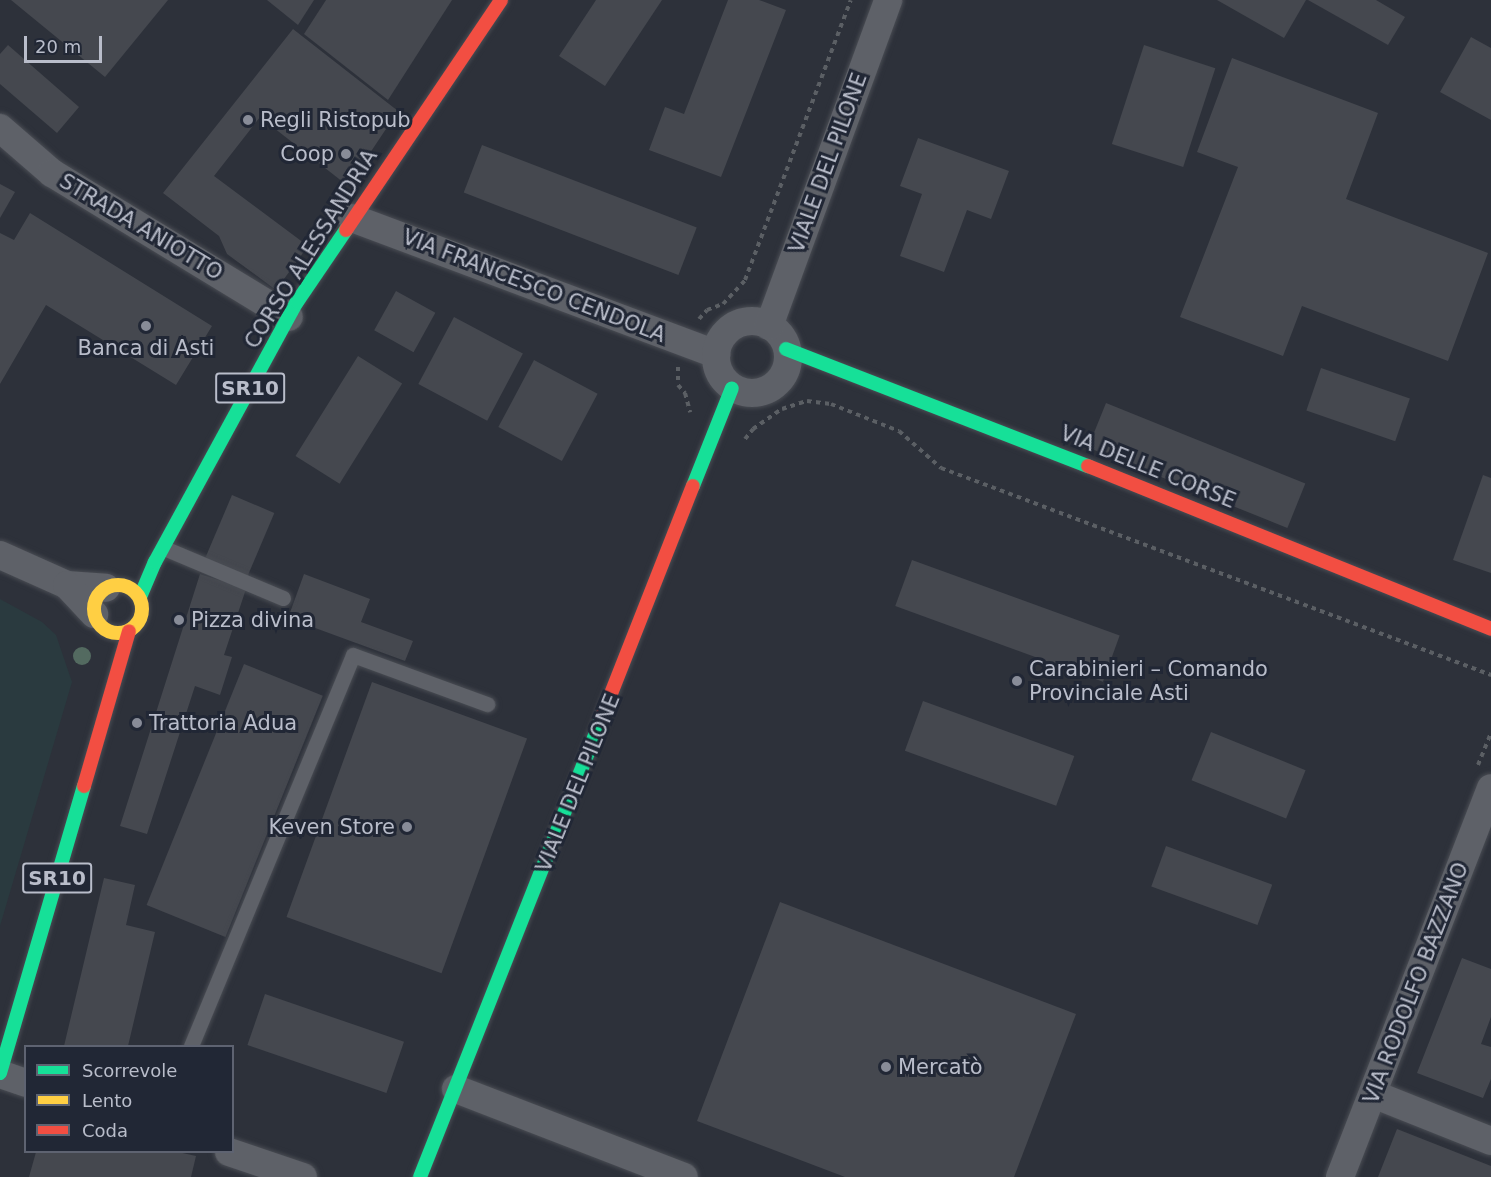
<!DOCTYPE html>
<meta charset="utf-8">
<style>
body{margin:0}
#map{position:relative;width:1491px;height:1177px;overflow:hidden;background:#2d313a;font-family:"DejaVu Sans",sans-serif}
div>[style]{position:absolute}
.green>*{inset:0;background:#2a3a3f}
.building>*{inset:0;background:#45484f;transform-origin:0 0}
.path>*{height:4px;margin-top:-2px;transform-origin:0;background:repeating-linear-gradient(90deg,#5b5f64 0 4.5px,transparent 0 9px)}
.roads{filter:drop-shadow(0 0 2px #494c53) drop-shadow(0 0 2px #494c53)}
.lane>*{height:15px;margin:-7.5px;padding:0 7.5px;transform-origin:7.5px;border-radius:7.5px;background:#5e6168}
.street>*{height:28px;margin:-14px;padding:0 14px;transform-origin:14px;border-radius:14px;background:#5e6168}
.street>.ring{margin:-14px;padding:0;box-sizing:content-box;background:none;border:28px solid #5e6168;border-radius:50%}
.fast>*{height:14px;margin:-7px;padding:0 7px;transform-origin:7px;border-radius:7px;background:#16e098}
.slow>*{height:14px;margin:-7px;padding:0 7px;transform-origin:7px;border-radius:7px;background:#ffcf43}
.slow>.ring{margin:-7px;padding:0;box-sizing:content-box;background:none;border:14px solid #ffcf43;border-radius:50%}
.jam>*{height:14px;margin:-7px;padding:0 7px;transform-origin:7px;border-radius:7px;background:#f24e42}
.trees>*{width:18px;height:18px;margin:-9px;border-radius:50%;background:#536a60}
.dots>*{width:16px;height:16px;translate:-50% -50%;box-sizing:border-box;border:3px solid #212735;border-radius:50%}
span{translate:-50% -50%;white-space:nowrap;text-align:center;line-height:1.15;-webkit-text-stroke:6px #212735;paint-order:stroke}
.shield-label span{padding:2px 4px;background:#212735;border:2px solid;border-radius:4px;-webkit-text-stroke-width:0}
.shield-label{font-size:20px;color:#b9bdca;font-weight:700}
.poi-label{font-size:21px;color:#b9bdca}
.left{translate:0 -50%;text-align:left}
.right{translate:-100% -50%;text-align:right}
.street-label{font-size:21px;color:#b9bdca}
.legend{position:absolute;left:24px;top:1045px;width:210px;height:108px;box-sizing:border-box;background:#212735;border:2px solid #5e6371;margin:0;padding:8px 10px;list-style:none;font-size:18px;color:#b9bdca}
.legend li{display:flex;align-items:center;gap:12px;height:30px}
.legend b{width:30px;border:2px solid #5e6371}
.scale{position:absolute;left:24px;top:36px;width:78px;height:27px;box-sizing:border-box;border:3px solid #b9bdca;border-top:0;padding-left:8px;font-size:18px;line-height:21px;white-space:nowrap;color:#b9bdca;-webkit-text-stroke:4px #212735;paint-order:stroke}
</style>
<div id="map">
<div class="green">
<div style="clip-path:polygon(0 599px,42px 622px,56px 635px,72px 682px,0 926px)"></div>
</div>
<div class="building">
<div style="clip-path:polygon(11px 0,168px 0,105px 77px)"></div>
<div style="clip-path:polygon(267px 0,314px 0,298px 25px)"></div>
<div style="clip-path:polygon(326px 0,452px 0,388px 100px,304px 34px)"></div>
<div style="clip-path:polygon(596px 0,662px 0,605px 86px,559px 56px)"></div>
<div style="clip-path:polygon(728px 0,759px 0,786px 10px,721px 177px,649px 150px,665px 107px,684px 114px)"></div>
<div style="clip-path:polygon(1217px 0,1306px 0,1284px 38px)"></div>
<div style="clip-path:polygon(1308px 0,1376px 0,1405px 17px,1388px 45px)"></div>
<div style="clip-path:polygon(293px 29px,398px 111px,348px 186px,260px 117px,214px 176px,308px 246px,276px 290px,227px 254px,219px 236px,163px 193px)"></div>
<div style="clip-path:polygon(1471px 37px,1491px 48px,1491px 120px,1440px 92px)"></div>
<div style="clip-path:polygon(8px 45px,79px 107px,57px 133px,0 84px,0 54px)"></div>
<div style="left:1144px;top:45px;width:75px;height:104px;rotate:18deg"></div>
<div style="clip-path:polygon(1232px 58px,1378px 113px,1346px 199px,1488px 253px,1448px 361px,1302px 306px,1283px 356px,1180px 317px,1238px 167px,1197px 152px)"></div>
<div style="clip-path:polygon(918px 138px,1009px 171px,991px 219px,967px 210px,944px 272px,900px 256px,922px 194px,900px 186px)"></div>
<div style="left:482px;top:145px;width:230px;height:51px;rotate:21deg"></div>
<div style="clip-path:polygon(0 184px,15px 192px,0 218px)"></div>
<div style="clip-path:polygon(30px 213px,212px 326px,176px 385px,46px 305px,0 384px,0 233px,14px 240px)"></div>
<div style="left:396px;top:291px;width:45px;height:45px;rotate:29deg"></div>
<div style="left:454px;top:317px;width:78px;height:76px;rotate:28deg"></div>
<div style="left:358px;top:356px;width:52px;height:118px;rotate:32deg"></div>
<div style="left:534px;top:360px;width:72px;height:76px;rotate:28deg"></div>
<div style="left:1321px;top:368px;width:94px;height:45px;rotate:19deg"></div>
<div style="left:1106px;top:403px;width:215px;height:48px;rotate:22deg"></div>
<div style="clip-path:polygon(1483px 475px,1491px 478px,1491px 573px,1453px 560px)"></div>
<div style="left:232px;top:495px;width:46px;height:69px;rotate:23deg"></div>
<div style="left:912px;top:560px;width:221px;height:49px;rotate:20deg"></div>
<div style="clip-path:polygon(200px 574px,246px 589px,224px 655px,232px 657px,220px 695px,195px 686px,147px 834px,120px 826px)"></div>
<div style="clip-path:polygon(304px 574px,370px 599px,361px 622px,413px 641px,405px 661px,288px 618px)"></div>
<div style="left:244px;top:664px;width:85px;height:260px;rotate:22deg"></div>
<div style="left:372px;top:682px;width:165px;height:250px;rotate:20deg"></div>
<div style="left:923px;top:701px;width:161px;height:53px;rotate:20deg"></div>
<div style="left:1211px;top:732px;width:102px;height:52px;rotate:22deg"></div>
<div style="left:1166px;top:846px;width:113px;height:43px;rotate:20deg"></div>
<div style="clip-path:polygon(104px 878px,135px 885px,126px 925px,155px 932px,128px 1046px,64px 1046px)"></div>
<div style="clip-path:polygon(780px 902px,1076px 1014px,1014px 1177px,845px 1177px,697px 1121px)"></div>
<div style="clip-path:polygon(1462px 958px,1491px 969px,1491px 1017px,1481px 1044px,1491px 1047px,1491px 1079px,1483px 1098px,1417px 1073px)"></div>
<div style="left:265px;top:994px;width:147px;height:54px;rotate:19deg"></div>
<div style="clip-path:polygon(1397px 1129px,1491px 1166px,1491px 1177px,1378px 1177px)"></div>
<div style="clip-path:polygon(36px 1152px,178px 1152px,196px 1156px,191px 1177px,29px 1177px)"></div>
</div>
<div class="path">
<div style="left:699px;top:319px;width:12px;rotate:-48deg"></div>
<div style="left:707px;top:310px;width:17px;rotate:-21deg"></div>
<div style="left:723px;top:304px;width:33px;rotate:-47deg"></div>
<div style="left:745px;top:280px;width:299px;rotate:-69.3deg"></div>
<div style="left:678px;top:367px;width:18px;rotate:90deg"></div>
<div style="left:678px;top:385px;width:11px;rotate:49deg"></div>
<div style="left:685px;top:393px;width:20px;rotate:75deg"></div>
<div style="left:745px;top:439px;width:13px;rotate:-51deg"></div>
<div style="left:753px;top:429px;width:35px;rotate:-35deg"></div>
<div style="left:782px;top:409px;width:26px;rotate:-18deg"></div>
<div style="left:807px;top:401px;width:24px;rotate:7deg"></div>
<div style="left:831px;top:404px;width:73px;rotate:21.7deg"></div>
<div style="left:899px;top:431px;width:56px;rotate:41.4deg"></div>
<div style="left:941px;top:468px;width:588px;rotate:20.62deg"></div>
<div style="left:1478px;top:765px;width:35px;rotate:-68deg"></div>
</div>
<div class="roads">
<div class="lane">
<div style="left:164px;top:548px;width:129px;rotate:22.8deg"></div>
<div style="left:191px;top:1046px;width:423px;rotate:-67.5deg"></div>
<div style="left:353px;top:655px;width:143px;rotate:20.1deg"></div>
</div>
<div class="street">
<div style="left:0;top:128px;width:69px;rotate:40.9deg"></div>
<div style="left:52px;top:173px;width:277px;rotate:31.3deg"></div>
<div style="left:352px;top:218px;width:389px;rotate:20.5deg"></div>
<div class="ring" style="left:716px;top:321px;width:44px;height:44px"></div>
<div style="left:769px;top:326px;width:347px;rotate:-69.9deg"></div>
<div style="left:0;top:555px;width:73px;rotate:24.1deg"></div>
<div style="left:67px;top:585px;width:39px;rotate:4deg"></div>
<div style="left:67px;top:585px;width:40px;rotate:47deg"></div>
<div style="left:0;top:1074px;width:28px;rotate:19deg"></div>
<div style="left:456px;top:1089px;width:244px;rotate:21.1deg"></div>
<div style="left:1373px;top:1094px;width:127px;rotate:21.7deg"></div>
<div style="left:229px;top:1152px;width:78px;rotate:18.7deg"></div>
<div style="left:1340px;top:1177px;width:417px;rotate:-68.8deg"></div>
</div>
<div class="fast">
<div style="left:786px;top:349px;width:324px;rotate:21.2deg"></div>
<div style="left:693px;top:486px;width:105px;rotate:-68.3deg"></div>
<div style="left:140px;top:597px;width:38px;rotate:-67deg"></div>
<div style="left:155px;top:562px;width:296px;rotate:-61.4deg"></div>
<div style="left:297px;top:302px;width:87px;rotate:-55.8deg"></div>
<div style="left:0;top:1073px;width:299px;rotate:-73.7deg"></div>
<div style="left:420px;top:1177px;width:498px;rotate:-68.4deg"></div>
</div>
<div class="slow">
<div class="ring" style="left:94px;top:585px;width:34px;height:34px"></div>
</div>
<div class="jam">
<div style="left:346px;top:230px;width:277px;rotate:-56deg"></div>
<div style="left:1088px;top:466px;width:435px;rotate:22deg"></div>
<div style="left:603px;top:714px;width:245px;rotate:-68.5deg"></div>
<div style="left:84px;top:786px;width:161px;rotate:-73.8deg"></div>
</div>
</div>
<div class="trees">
<div style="left:82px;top:656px"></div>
</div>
<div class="dots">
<div style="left:248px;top:120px;background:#888c98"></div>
<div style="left:346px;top:154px;background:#888c98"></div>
<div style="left:146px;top:326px;background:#888c98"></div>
<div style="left:179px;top:620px;background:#888c98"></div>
<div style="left:1017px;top:681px;background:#888c98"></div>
<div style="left:137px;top:723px;background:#888c98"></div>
<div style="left:407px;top:827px;background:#888c98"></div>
<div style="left:886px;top:1067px;background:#888c98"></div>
</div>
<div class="shield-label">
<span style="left:250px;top:388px">SR10</span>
<span style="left:57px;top:878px">SR10</span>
</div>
<div class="poi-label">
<span class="left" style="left:260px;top:120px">Regli Ristopub</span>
<span class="right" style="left:334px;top:154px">Coop</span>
<span style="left:146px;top:348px">Banca di Asti</span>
<span class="left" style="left:191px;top:620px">Pizza divina</span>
<span class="left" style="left:1029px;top:681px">Carabinieri – Comando<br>Provinciale Asti</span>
<span class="left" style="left:149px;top:723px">Trattoria Adua</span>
<span class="right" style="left:395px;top:827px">Keven Store</span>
<span class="left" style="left:898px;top:1067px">Mercatò</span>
</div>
<div class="street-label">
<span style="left:828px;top:163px;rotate:-70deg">VIALE DEL PILONE</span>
<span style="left:141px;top:227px;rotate:31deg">STRADA ANIOTTO</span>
<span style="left:311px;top:249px;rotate:-58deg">CORSO ALESSANDRIA</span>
<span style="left:534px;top:286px;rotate:21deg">VIA FRANCESCO CENDOLA</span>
<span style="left:1148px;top:467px;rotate:22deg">VIA DELLE CORSE</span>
<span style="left:578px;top:783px;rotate:-68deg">VIALE DEL PILONE</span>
<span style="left:1416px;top:983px;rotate:-69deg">VIA RODOLFO BAZZANO</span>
</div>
<ul class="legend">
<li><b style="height:8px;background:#16e098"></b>Scorrevole</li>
<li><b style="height:8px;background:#ffcf43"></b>Lento</li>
<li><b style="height:8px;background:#f24e42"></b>Coda</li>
</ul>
<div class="scale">20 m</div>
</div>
